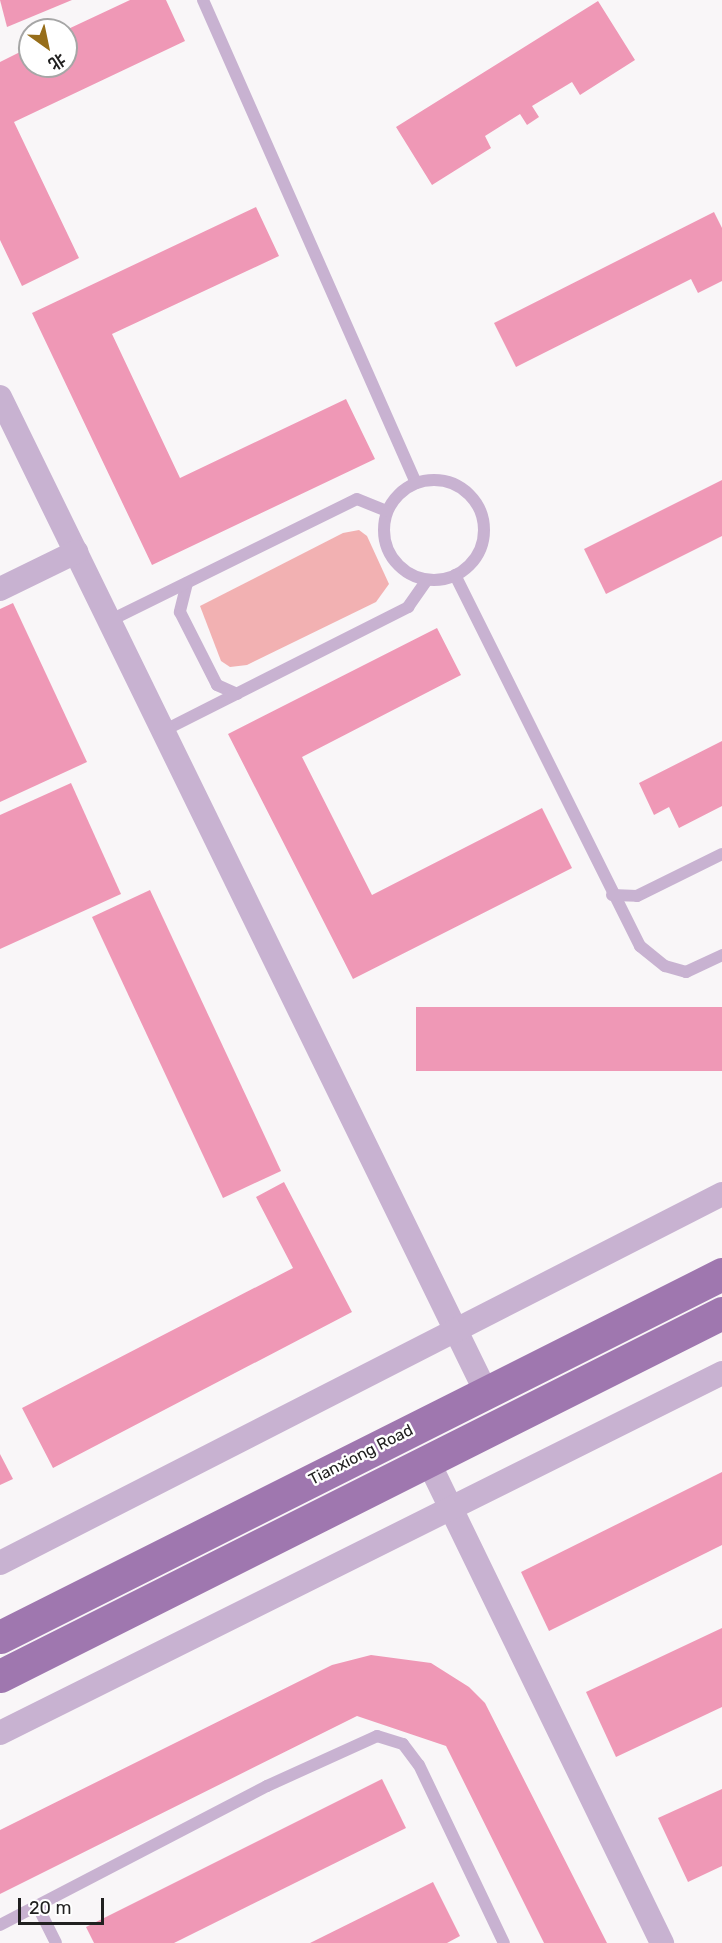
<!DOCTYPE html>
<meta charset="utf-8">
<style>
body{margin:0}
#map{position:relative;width:722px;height:1943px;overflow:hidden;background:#f9f6f8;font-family:Rubik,"Noto Sans SC",sans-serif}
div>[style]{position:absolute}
.green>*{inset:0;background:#f2b1b2}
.building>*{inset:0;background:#ef98b6;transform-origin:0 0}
.lane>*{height:12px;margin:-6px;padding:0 6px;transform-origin:6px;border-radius:6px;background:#c8b2d1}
.lane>.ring{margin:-6px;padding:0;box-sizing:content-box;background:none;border:12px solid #c8b2d1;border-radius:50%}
.street>*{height:24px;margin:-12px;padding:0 12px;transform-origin:12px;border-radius:12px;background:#c8b2d1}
.primary>*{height:33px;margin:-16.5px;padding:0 16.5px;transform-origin:16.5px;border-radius:16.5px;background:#9f77af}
span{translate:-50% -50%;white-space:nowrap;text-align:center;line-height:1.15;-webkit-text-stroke:5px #fff;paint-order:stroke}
.street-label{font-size:16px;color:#212020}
.north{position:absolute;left:18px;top:18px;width:60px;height:60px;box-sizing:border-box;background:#fff;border:2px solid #a6a6a6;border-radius:50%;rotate:147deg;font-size:16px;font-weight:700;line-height:24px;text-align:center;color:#212020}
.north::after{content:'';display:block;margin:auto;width:21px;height:27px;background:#976e1a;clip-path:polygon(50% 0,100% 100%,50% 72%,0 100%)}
.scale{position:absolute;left:18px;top:1898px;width:86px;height:27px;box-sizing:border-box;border:3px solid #212020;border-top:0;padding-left:8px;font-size:18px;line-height:21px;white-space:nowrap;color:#212020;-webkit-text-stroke:4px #fff;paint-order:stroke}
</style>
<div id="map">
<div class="green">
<div style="clip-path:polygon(359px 530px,367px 536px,389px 584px,376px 602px,247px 665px,230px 667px,221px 661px,200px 606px,343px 533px)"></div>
</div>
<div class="building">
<div style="clip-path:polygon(0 0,72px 0,7px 27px)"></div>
<div style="clip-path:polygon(130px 0,166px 0,185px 41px,14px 122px,79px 258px,22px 286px,0 240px,0 62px,30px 47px,30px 66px,66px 66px,66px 30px)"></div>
<div style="clip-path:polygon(598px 1px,635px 60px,580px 95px,572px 82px,532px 106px,539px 117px,527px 125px,520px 114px,485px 136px,491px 148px,432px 185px,396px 127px)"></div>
<div style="clip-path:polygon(256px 207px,279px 256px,112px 334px,180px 478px,346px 399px,375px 459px,152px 565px,32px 313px)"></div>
<div style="clip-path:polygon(714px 212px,722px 228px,722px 281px,698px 293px,691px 279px,516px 367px,494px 323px)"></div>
<div style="clip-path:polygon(722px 480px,722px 536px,606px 594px,584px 549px)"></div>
<div style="clip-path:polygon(13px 603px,87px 762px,0 802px,0 609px)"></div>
<div style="clip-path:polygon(437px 628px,461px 675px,302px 757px,372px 895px,542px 808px,572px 868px,353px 979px,228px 734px)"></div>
<div style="clip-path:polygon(722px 741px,722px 806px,679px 828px,669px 807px,654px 815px,639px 783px)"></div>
<div style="clip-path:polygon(71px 783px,121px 894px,0 949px,0 815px)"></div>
<div style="left:150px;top:890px;width:310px;height:64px;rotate:65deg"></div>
<div style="left:722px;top:1007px;width:64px;height:306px;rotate:90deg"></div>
<div style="clip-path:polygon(284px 1182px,352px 1312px,53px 1468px,22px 1408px,293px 1268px,256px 1197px)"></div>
<div style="clip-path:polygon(0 1454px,13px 1479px,0 1485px)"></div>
<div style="clip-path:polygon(722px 1472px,722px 1545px,549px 1631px,521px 1572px)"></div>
<div style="clip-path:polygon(722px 1628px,722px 1707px,616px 1757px,586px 1692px)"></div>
<div style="clip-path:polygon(371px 1655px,431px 1663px,469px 1687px,485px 1703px,607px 1943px,544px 1943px,446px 1746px,357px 1716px,0 1894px,0 1830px,332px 1665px)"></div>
<div style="clip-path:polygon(382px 1779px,406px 1828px,174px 1943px,94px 1943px,86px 1927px)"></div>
<div style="clip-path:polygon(722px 1789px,722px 1866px,688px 1882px,658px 1818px)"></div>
<div style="clip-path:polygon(433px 1882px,460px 1936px,447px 1943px,310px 1943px)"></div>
</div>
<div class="lane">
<div style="left:203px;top:0;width:528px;rotate:66.2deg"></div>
<div class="ring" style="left:384px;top:480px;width:88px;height:88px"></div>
<div style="left:455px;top:575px;width:415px;rotate:63.5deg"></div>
<div style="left:640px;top:946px;width:32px;rotate:39deg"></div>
<div style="left:665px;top:966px;width:22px;rotate:16deg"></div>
<div style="left:686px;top:972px;width:40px;rotate:-25deg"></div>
<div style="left:187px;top:583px;width:30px;rotate:104deg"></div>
<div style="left:180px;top:612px;width:82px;rotate:63.1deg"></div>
<div style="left:217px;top:685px;width:22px;rotate:24deg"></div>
<div style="left:109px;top:621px;width:276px;rotate:-26.2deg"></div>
<div style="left:357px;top:499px;width:32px;rotate:22deg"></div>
<div style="left:163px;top:731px;width:275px;rotate:-26.8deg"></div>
<div style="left:408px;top:607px;width:33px;rotate:-55deg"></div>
<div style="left:612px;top:895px;width:25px;rotate:2deg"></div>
<div style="left:637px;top:896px;width:95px;rotate:-26.3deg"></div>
<div style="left:37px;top:1905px;width:42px;rotate:63.4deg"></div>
<div style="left:0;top:1925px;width:301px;rotate:-27.5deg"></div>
<div style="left:267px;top:1786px;width:121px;rotate:-24.4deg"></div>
<div style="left:377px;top:1736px;width:27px;rotate:17deg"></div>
<div style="left:403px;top:1744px;width:26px;rotate:53deg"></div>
<div style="left:419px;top:1765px;width:197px;rotate:64.5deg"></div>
</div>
<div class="street">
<div style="left:0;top:397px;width:1107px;rotate:63.97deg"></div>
<div style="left:0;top:589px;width:85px;rotate:-26deg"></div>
<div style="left:428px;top:1461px;width:536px;rotate:64.1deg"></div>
<div style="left:0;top:1563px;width:811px;rotate:-27.07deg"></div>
<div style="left:0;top:1733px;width:807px;rotate:-26.5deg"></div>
</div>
<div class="primary">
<div style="left:0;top:1637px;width:808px;rotate:-26.69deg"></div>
<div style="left:0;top:1676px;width:808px;rotate:-26.69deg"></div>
</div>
<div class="street-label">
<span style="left:361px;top:1455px;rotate:-27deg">Tianxiong Road</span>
</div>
<div class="north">北</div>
<div class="scale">20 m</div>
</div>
